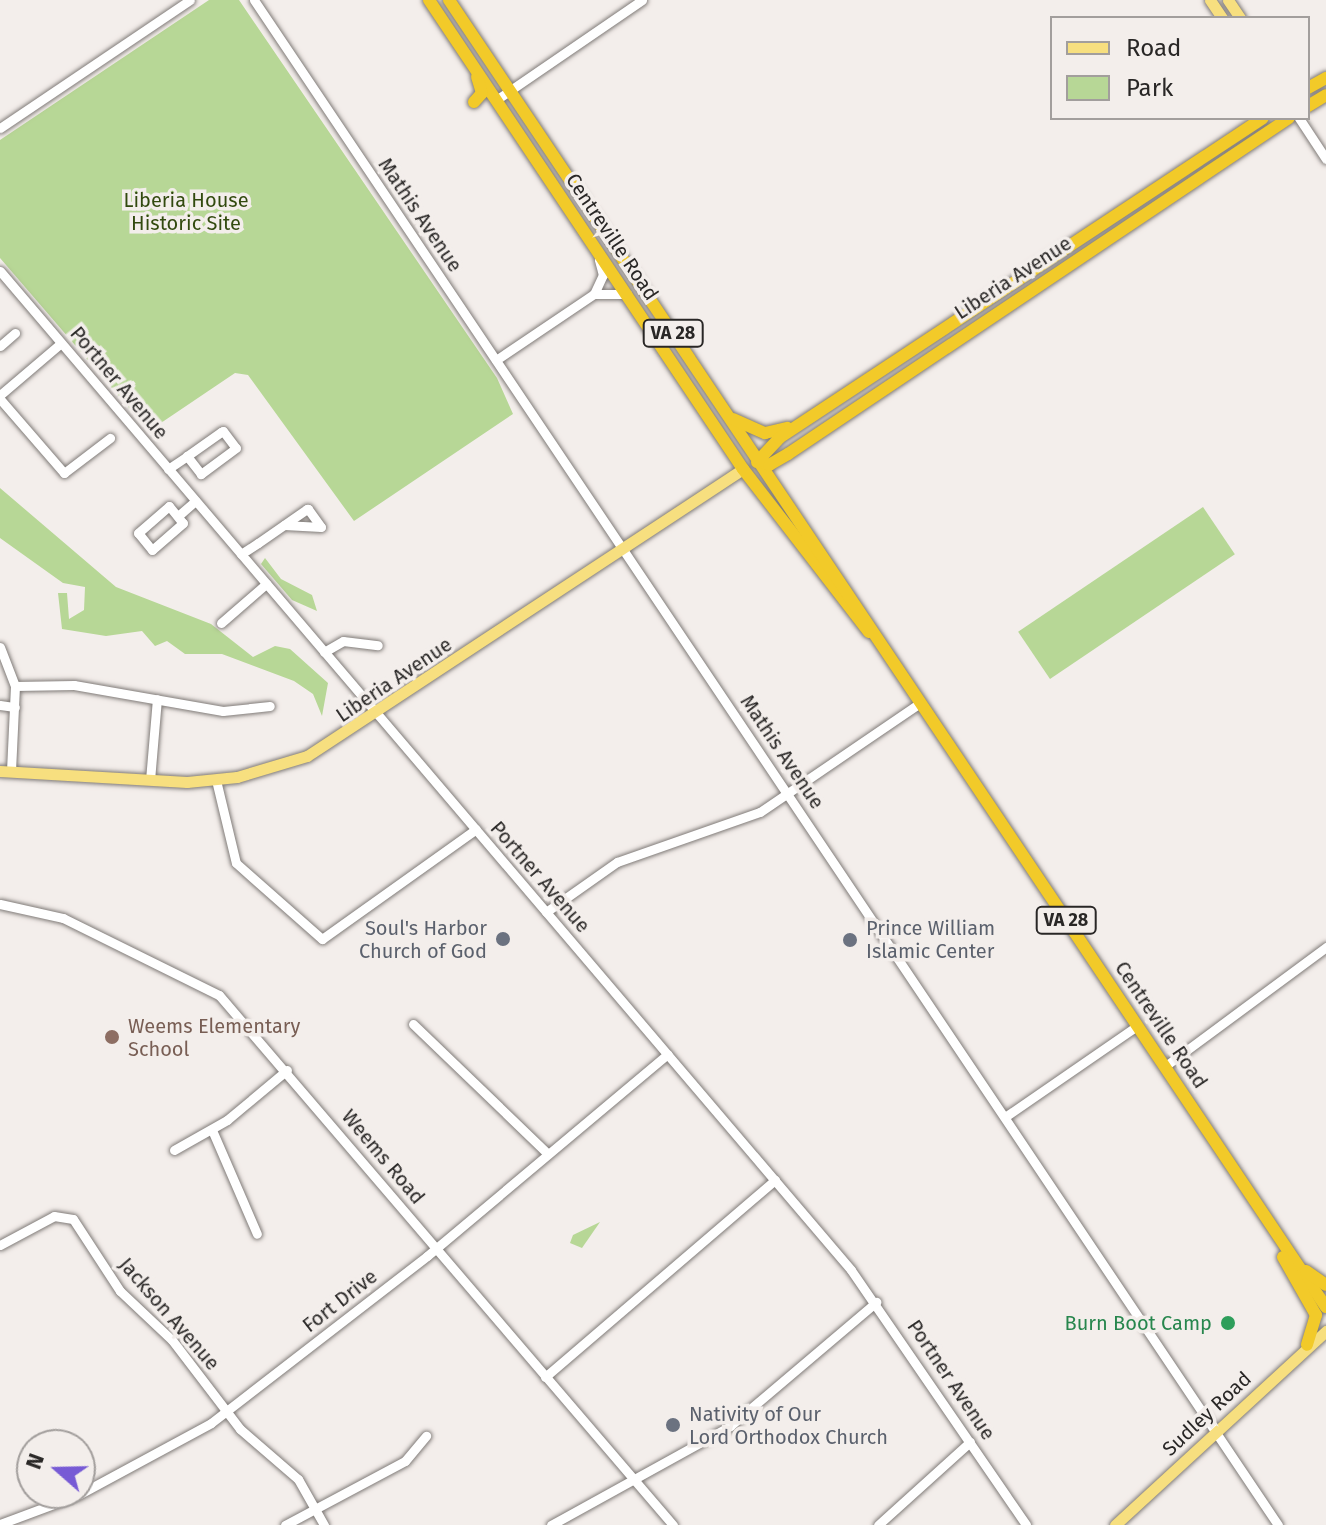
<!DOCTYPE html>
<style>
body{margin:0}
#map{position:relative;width:1326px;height:1525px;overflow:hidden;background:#f3eeeb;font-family:"Fira Sans",sans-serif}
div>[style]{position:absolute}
.green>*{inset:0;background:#b7d796;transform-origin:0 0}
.roads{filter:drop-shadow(0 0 2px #807b78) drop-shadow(0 0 2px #807b78)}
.minor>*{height:9px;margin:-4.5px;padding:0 4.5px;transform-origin:4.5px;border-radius:4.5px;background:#fff}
.major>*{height:11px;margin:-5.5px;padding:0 5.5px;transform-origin:5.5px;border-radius:5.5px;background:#f7df7f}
.highway>*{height:12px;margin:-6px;padding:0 6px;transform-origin:6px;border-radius:6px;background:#f2ca29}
.dots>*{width:22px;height:22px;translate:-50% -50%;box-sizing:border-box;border:4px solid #f3eeeb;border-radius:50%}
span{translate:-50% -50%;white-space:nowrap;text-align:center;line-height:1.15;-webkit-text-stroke:7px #f3eeeb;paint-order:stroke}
.shield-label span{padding:2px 6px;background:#f3eeeb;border:2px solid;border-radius:6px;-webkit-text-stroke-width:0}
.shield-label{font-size:18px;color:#292726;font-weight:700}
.park-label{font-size:20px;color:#324a0f}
.street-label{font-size:20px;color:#292726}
.worship-label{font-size:20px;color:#5b616d}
.right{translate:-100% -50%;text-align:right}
.left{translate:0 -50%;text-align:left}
.education-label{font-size:20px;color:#785e54}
.leisure-label{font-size:20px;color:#27864d}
.legend{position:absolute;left:1050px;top:16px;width:260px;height:104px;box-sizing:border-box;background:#f3eeeb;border:2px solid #a29e9c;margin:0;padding:10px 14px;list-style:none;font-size:24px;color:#292726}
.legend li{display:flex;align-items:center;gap:16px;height:40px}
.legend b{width:40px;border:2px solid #a29e9c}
.north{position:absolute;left:16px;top:1429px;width:80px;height:80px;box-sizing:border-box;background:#f3eeeb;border:2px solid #a29e9c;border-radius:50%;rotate:290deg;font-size:22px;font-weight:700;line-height:32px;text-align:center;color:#292726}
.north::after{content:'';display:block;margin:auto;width:28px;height:36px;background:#775bd5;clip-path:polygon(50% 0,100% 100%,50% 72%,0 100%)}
</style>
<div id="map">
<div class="green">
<div style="clip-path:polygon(209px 0,239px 0,497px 378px,513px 414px,354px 521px,248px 375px,235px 373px,149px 431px,0 258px,0 140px)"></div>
<div style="clip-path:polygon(0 488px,116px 587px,211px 624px,253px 657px,275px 646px,290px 649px,328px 683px,322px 716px,313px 694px,294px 681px,222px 654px,185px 654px,167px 641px,155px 646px,142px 631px,106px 636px,62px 629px,58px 593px,67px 593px,69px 619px,84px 610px,85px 587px,63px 583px,0 538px)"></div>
<div style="left:1203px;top:507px;width:57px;height:223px;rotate:56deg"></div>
<div style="clip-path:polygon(265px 558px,281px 579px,312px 595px,317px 611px,292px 600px,261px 564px)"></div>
<div style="clip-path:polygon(600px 1222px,582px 1248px,570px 1243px,573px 1235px)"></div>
</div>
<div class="roads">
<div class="minor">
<div style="left:254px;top:0;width:1837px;rotate:56.12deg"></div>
<div style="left:496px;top:100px;width:177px;rotate:-34.4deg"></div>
<div style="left:1299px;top:118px;width:49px;rotate:56.6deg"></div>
<div style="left:0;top:128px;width:229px;rotate:-34deg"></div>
<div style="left:0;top:271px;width:1312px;rotate:49.57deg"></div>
<div style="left:851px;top:1270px;width:309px;rotate:55.5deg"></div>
<div style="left:594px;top:294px;width:21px;rotate:-65deg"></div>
<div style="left:603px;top:275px;width:16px;rotate:-105deg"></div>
<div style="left:0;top:346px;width:20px;rotate:-41deg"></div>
<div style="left:496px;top:360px;width:118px;rotate:-34deg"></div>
<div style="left:594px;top:294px;width:33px"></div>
<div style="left:0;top:395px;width:80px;rotate:-40.4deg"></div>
<div style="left:0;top:399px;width:98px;rotate:49.1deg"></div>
<div style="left:64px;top:473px;width:58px;rotate:-37.3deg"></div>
<div style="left:168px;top:469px;width:23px;rotate:-34deg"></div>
<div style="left:187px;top:456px;width:42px;rotate:-35.2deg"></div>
<div style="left:221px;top:432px;width:2px;rotate:-27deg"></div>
<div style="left:223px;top:431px;width:21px;rotate:53deg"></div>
<div style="left:236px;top:448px;width:44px;rotate:143.4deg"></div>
<div style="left:201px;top:474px;width:23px;rotate:-128deg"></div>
<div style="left:169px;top:506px;width:22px;rotate:51deg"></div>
<div style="left:183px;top:523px;width:41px;rotate:138.9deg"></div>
<div style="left:152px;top:550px;width:22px;rotate:-129deg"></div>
<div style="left:138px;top:533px;width:41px;rotate:-41.1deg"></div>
<div style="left:178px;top:516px;width:23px;rotate:-41deg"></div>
<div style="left:241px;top:554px;width:20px;rotate:-33deg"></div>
<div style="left:258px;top:543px;width:60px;rotate:-34.8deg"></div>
<div style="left:307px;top:509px;width:1px"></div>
<div style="left:308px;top:509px;width:22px;rotate:54deg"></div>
<div style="left:321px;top:527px;width:37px;rotate:-177deg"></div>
<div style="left:221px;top:623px;width:60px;rotate:-40.9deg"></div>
<div style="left:0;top:647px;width:42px;rotate:69deg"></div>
<div style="left:15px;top:686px;width:85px;rotate:92.7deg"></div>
<div style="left:324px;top:652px;width:22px;rotate:-30deg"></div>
<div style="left:343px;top:641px;width:35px;rotate:7deg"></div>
<div style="left:15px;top:686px;width:59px;rotate:-1deg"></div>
<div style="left:74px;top:685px;width:151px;rotate:9.9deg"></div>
<div style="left:223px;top:711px;width:47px;rotate:-6.1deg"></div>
<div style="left:0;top:705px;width:15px;rotate:8deg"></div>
<div style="left:150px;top:780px;width:81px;rotate:-85.1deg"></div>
<div style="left:216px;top:780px;width:85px;rotate:76.5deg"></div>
<div style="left:236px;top:863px;width:115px;rotate:41.5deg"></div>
<div style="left:322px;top:939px;width:189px;rotate:-35.5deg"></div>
<div style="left:0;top:904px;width:65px;rotate:12.5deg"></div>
<div style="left:63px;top:918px;width:174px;rotate:26.3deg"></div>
<div style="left:219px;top:995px;width:698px;rotate:49.42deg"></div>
<div style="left:546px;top:912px;width:87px;rotate:-35.2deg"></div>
<div style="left:617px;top:862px;width:151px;rotate:-19.3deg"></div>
<div style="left:760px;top:812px;width:194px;rotate:-34.3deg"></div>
<div style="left:413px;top:1024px;width:187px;rotate:43.9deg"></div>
<div style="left:1164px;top:1067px;width:202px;rotate:-36.5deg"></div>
<div style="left:1005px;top:1117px;width:160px;rotate:-34.6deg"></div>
<div style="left:212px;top:1130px;width:113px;rotate:66.6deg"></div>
<div style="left:174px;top:1150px;width:61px;rotate:-29.5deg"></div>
<div style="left:227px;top:1120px;width:78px;rotate:-39.8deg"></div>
<div style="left:0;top:1245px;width:61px;rotate:-28.2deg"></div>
<div style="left:54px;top:1216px;width:19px;rotate:9deg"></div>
<div style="left:73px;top:1219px;width:86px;rotate:56.9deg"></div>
<div style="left:120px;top:1291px;width:71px;rotate:43.3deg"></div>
<div style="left:172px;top:1340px;width:112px;rotate:52.6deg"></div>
<div style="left:240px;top:1429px;width:77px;rotate:40.8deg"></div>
<div style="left:298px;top:1479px;width:53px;rotate:60.5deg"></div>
<div style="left:545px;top:1377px;width:303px;rotate:-40.6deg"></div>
<div style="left:0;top:1524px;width:83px;rotate:-20.4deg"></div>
<div style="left:78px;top:1495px;width:151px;rotate:-28.4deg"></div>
<div style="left:211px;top:1423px;width:273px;rotate:-37.7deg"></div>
<div style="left:427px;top:1256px;width:314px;rotate:-40deg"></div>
<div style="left:285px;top:1525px;width:136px;rotate:-28.1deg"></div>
<div style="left:405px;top:1461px;width:33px;rotate:-50deg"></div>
<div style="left:551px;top:1525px;width:205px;rotate:-28.9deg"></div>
<div style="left:730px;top:1426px;width:192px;rotate:-40.3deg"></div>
<div style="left:878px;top:1525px;width:124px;rotate:-42.1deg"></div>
</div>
<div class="major">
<div style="left:1210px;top:0;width:22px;rotate:56deg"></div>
<div style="left:1228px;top:0;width:22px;rotate:56deg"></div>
<div style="left:0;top:771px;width:187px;rotate:3.4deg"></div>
<div style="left:187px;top:782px;width:50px;rotate:-5.7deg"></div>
<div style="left:237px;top:777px;width:73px;rotate:-16.7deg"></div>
<div style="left:307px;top:756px;width:522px;rotate:-33.36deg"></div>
<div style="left:1115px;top:1525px;width:287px;rotate:-42.6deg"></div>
</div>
<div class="highway">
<div style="left:429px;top:0;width:564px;rotate:56.2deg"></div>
<div style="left:743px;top:469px;width:206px;rotate:52.3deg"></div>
<div style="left:449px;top:0;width:1574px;rotate:56.14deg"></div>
<div style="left:1308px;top:88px;width:21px;rotate:-29deg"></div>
<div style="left:474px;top:102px;width:12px;rotate:-48deg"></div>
<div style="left:482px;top:93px;width:17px;rotate:-107deg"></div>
<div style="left:1308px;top:106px;width:21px;rotate:-31deg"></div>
<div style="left:733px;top:419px;width:35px;rotate:24deg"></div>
<div style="left:765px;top:433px;width:23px;rotate:-13deg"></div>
<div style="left:759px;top:461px;width:11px;rotate:22deg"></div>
<div style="left:769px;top:465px;width:22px;rotate:-30deg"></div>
<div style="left:788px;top:454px;width:603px;rotate:-33.85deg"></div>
<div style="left:757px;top:462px;width:33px;rotate:-47deg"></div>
<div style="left:779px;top:438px;width:580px;rotate:-33.47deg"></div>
<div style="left:1283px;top:1257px;width:67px;rotate:60.4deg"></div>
<div style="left:1316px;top:1315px;width:31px;rotate:107deg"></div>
<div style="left:1306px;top:1271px;width:24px;rotate:35deg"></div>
</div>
</div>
<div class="dots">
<div style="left:503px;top:939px;background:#6b7280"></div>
<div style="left:850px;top:940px;background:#6b7280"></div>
<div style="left:112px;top:1037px;background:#8d6e63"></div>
<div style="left:1228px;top:1323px;background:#2e9e5b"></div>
<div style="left:673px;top:1425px;background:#6b7280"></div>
</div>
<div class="shield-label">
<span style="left:673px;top:333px">VA 28</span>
<span style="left:1066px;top:920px">VA 28</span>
</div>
<div class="park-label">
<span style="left:186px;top:212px">Liberia House<br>Historic Site</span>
</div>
<div class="street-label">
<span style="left:420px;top:215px;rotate:56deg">Mathis Avenue</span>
<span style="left:612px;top:237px;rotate:56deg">Centreville Road</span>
<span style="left:1013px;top:278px;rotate:-33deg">Liberia Avenue</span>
<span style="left:119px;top:383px;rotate:50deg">Portner Avenue</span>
<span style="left:394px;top:680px;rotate:-34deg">Liberia Avenue</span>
<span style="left:782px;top:752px;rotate:56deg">Mathis Avenue</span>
<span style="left:540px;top:877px;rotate:49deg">Portner Avenue</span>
<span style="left:1161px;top:1025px;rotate:56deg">Centreville Road</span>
<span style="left:383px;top:1157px;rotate:50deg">Weems Road</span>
<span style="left:340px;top:1301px;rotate:-38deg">Fort Drive</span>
<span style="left:169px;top:1314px;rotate:49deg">Jackson Avenue</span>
<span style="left:951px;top:1380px;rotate:56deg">Portner Avenue</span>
<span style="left:1207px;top:1414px;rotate:-43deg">Sudley Road</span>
</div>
<div class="worship-label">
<span class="right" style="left:487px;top:940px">Soul's Harbor<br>Church of God</span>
<span class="left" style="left:866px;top:940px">Prince William<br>Islamic Center</span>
<span class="left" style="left:689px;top:1426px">Nativity of Our<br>Lord Orthodox Church</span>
</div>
<div class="education-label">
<span class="left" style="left:128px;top:1038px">Weems Elementary<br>School</span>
</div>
<div class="leisure-label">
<span class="right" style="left:1212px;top:1323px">Burn Boot Camp</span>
</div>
<ul class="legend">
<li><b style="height:10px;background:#f7df7f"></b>Road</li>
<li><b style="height:22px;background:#b7d796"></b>Park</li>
</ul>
<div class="north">N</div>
</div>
